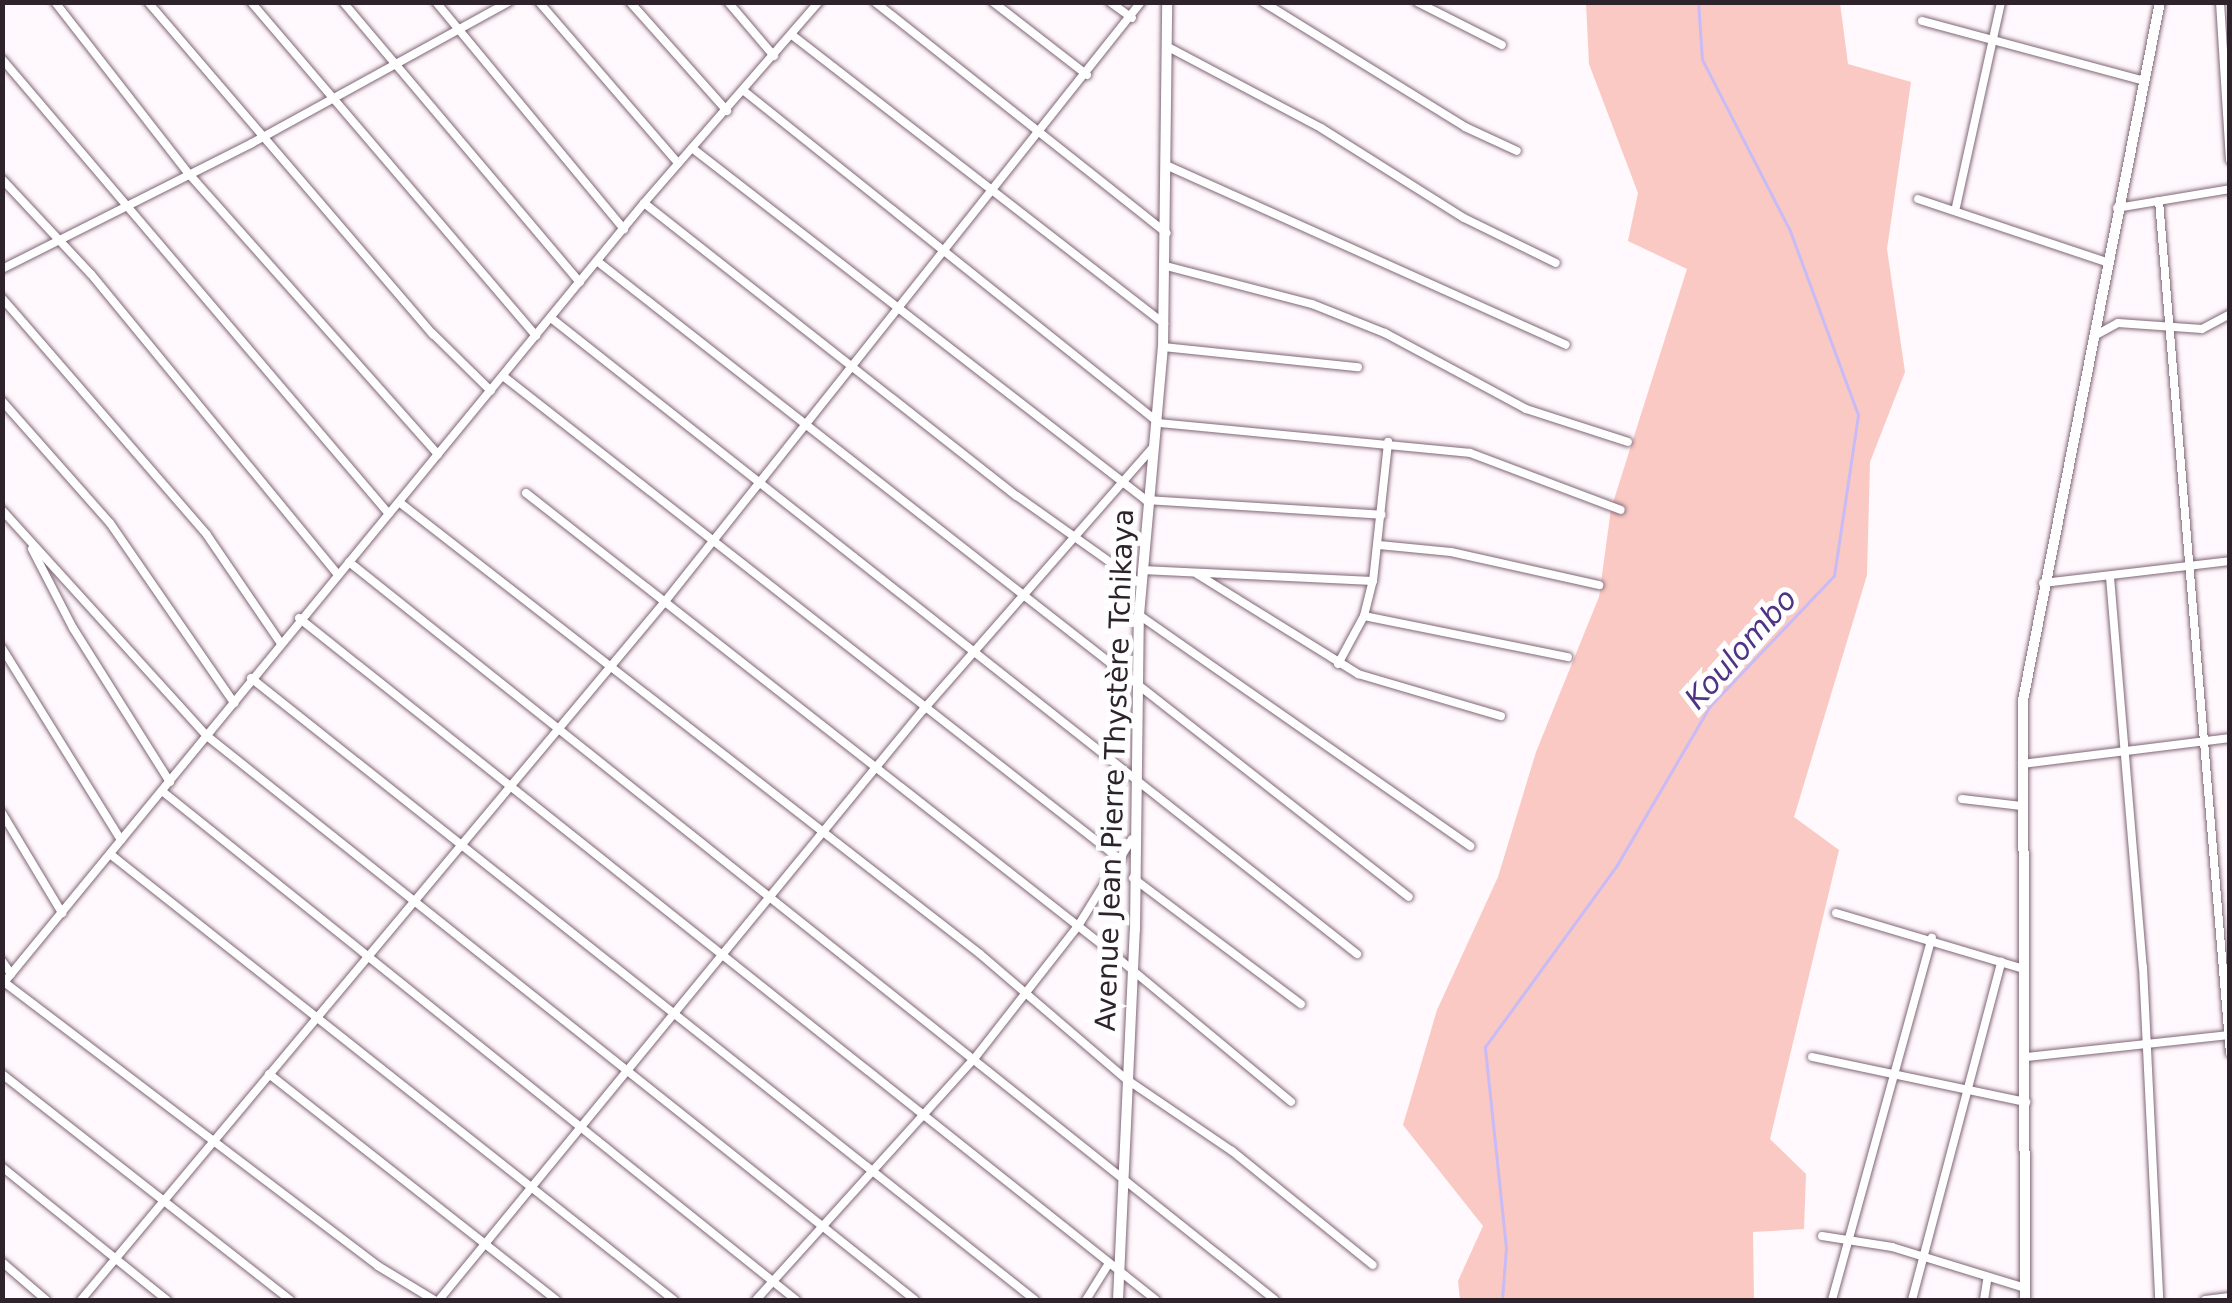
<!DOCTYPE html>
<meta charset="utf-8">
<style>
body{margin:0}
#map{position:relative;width:2232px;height:1303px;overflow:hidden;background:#fff8fc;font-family:"DejaVu Sans",sans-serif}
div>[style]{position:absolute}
.green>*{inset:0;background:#fac9c4}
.stream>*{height:2.5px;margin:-1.25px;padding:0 1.25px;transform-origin:1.25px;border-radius:1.25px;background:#c9bbf5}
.roads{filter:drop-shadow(0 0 2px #816577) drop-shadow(0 0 2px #816577)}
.minor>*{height:8px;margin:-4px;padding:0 4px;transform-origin:4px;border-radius:4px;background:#fff}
.tertiary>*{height:10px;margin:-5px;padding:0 5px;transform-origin:5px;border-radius:5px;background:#fff}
span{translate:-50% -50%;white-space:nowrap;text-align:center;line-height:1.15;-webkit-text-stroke:10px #fff;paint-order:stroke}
.street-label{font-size:28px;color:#2f232b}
.water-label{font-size:30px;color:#4f3385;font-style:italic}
.frame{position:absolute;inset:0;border:5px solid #2f232b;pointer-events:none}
</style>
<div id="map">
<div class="green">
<div style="clip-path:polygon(1586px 3px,1840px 3px,1848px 64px,1911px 82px,1887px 249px,1905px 372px,1870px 462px,1867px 575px,1794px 817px,1839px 850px,1770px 1139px,1806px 1174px,1804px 1229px,1753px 1232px,1754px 1300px,1460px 1300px,1458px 1281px,1483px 1226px,1403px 1125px,1437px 1010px,1498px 877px,1536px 752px,1599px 597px,1611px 509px,1687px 269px,1628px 241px,1638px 193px,1589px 64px)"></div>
</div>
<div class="stream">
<div style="left:1502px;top:1300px;width:52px;rotate:-85.6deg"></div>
<div style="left:1506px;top:1248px;width:202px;rotate:-96deg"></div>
<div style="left:1485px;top:1047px;width:225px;rotate:-54deg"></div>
<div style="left:1617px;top:865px;width:184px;rotate:-59.7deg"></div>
<div style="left:1710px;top:706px;width:180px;rotate:-46.4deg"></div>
<div style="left:1834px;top:576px;width:163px;rotate:-81.5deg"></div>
<div style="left:1858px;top:415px;width:196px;rotate:-110.3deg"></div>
<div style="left:1790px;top:231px;width:192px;rotate:-117.2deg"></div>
<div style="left:1702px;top:60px;width:58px;rotate:-93.9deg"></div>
</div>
<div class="roads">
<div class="minor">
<div style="left:55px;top:2px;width:218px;rotate:52.1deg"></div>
<div style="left:189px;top:174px;width:375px;rotate:48.4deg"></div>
<div style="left:148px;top:2px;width:438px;rotate:49.4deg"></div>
<div style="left:433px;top:334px;width:81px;rotate:44.5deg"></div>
<div style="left:251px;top:2px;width:439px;rotate:49.5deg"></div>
<div style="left:343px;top:2px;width:367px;rotate:49.8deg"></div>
<div style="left:436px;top:2px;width:295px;rotate:50.4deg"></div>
<div style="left:539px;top:2px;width:213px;rotate:49.2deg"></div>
<div style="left:630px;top:2px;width:146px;rotate:48.3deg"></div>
<div style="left:728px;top:2px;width:71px;rotate:49.6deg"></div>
<div style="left:875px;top:2px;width:372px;rotate:38.4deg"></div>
<div style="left:993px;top:2px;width:119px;rotate:37.8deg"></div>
<div style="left:1110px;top:2px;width:27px;rotate:36deg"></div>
<div style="left:1263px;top:2px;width:238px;rotate:31.7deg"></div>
<div style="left:1465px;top:127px;width:57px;rotate:24.8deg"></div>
<div style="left:1417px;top:2px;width:95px;rotate:26.8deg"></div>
<div style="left:2220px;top:2px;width:158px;rotate:86.4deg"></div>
<div style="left:1922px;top:21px;width:231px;rotate:15.1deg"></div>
<div style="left:792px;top:35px;width:471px;rotate:37.8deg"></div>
<div style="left:1170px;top:48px;width:171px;rotate:27.9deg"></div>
<div style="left:1321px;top:128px;width:169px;rotate:32.2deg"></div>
<div style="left:1464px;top:218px;width:102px;rotate:26.1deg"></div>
<div style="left:2px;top:59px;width:597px;rotate:49.62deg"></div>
<div style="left:744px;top:91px;width:531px;rotate:38.66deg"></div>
<div style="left:1159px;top:423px;width:312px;rotate:5.5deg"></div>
<div style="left:1470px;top:453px;width:161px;rotate:20.7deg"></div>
<div style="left:692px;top:148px;width:574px;rotate:37.79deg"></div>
<div style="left:1146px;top:500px;width:236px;rotate:3.6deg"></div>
<div style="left:1168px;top:166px;width:436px;rotate:24.2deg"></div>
<div style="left:2px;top:179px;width:130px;rotate:46.9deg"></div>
<div style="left:91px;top:274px;width:389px;rotate:50.6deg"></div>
<div style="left:1918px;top:199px;width:198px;rotate:18.5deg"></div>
<div style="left:2159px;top:201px;width:855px;rotate:85.24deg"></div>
<div style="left:644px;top:203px;width:474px;rotate:38.2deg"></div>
<div style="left:1017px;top:496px;width:152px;rotate:35.4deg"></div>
<div style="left:1956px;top:207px;width:210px;rotate:-77.6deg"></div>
<div style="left:2117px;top:208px;width:115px;rotate:-9.5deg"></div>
<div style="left:597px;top:261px;width:1031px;rotate:38.07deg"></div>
<div style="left:1166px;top:266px;width:151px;rotate:14.6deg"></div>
<div style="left:1312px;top:304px;width:79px;rotate:21.7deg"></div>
<div style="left:1385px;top:333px;width:160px;rotate:28.3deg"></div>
<div style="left:1526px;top:409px;width:107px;rotate:17.9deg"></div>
<div style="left:2px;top:269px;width:280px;rotate:-26.7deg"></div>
<div style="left:252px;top:143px;width:293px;rotate:-28.8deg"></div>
<div style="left:2px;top:298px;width:313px;rotate:49.1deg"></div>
<div style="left:207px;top:535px;width:130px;rotate:55.7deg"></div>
<div style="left:551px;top:318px;width:1027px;rotate:38.28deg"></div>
<div style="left:2096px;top:335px;width:25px;rotate:-29deg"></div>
<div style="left:2118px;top:323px;width:84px;rotate:4.1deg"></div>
<div style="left:2202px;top:329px;width:32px;rotate:-28deg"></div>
<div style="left:1163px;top:347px;width:196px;rotate:5.9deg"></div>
<div style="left:503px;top:376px;width:785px;rotate:38.07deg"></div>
<div style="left:2px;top:401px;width:163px;rotate:48.5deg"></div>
<div style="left:110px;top:523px;width:219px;rotate:55.4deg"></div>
<div style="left:526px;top:493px;width:731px;rotate:38.11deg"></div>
<div style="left:1101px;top:944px;width:247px;rotate:39.7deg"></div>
<div style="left:399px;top:502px;width:736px;rotate:37.88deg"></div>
<div style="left:980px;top:954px;width:192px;rotate:40.6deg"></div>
<div style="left:1126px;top:1079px;width:128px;rotate:34.2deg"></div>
<div style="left:1232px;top:1151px;width:181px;rotate:39deg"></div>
<div style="left:2px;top:510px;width:305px;rotate:47.8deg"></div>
<div style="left:207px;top:736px;width:905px;rotate:38.54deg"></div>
<div style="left:1379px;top:545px;width:72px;rotate:5.6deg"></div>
<div style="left:1451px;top:552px;width:152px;rotate:12.6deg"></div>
<div style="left:32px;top:549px;width:89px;rotate:62.6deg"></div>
<div style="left:73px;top:628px;width:182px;rotate:57.8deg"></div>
<div style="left:349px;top:562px;width:1184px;rotate:38.55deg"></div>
<div style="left:1142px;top:570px;width:231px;rotate:2.7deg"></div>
<div style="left:1197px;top:574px;width:190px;rotate:31.8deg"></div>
<div style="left:1358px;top:674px;width:149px;rotate:16.4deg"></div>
<div style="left:2110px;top:577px;width:391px;rotate:85.2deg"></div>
<div style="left:2143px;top:967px;width:333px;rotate:87.2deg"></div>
<div style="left:2043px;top:583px;width:188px;rotate:-6.7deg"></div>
<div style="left:1139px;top:615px;width:404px;rotate:34.9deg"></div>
<div style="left:1364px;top:616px;width:208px;rotate:11.4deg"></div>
<div style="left:299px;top:618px;width:1095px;rotate:38.51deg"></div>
<div style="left:2px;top:648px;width:226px;rotate:58.2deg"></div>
<div style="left:1338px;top:664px;width:55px;rotate:-61.6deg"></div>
<div style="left:1364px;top:616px;width:36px;rotate:-76deg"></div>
<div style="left:1373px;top:581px;width:140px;rotate:-83.8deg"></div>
<div style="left:251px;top:678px;width:1001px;rotate:38.43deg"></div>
<div style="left:2022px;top:764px;width:210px;rotate:-7.1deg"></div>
<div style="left:162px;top:791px;width:813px;rotate:38.76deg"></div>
<div style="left:1962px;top:799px;width:60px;rotate:6.7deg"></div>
<div style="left:2px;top:813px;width:117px;rotate:59deg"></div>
<div style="left:110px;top:854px;width:719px;rotate:38.34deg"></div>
<div style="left:1133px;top:878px;width:210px;rotate:36.9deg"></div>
<div style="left:1836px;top:913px;width:196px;rotate:16.6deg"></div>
<div style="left:2px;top:961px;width:16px;rotate:55deg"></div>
<div style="left:4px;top:982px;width:470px;rotate:37.2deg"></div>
<div style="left:378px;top:1266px;width:66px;rotate:31.3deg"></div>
<div style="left:2px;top:985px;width:1012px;rotate:-50.61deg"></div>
<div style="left:644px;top:203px;width:267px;rotate:-49deg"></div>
<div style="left:1812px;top:1057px;width:219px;rotate:11.9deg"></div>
<div style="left:2026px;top:1057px;width:205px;rotate:-6.2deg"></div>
<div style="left:2px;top:1074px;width:366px;rotate:38.1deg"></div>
<div style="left:269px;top:1074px;width:365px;rotate:38.2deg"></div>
<div style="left:2px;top:1167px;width:212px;rotate:38.9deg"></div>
<div style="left:1822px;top:1236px;width:71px;rotate:8.9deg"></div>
<div style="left:1892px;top:1247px;width:139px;rotate:17.1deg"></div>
<div style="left:2px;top:1262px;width:58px;rotate:40.8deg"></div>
<div style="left:81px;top:1300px;width:907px;rotate:-50.1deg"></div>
<div style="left:663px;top:604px;width:769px;rotate:-51.55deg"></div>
<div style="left:439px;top:1300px;width:763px;rotate:-50.64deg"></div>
<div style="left:923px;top:710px;width:351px;rotate:-48.8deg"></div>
<div style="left:756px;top:1300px;width:325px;rotate:-47.9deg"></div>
<div style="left:974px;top:1059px;width:169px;rotate:-52deg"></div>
<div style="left:1078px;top:926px;width:102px;rotate:-58.2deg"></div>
<div style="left:1086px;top:1300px;width:39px;rotate:-58deg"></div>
<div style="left:1832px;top:1300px;width:376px;rotate:-74.6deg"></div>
<div style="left:1912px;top:1300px;width:350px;rotate:-75.2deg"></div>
<div style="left:1984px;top:1300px;width:20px;rotate:-81deg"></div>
<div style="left:2205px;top:1300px;width:25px;rotate:-7deg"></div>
</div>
<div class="tertiary">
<div style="left:1118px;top:1300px;width:370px;rotate:-87.4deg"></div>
<div style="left:1135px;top:930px;width:315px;rotate:-89.3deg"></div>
<div style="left:1139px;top:615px;width:269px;rotate:-84.9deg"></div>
<div style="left:1163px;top:347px;width:345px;rotate:-89.3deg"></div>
<div style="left:2025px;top:1300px;width:600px;rotate:-90.19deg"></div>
<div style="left:2023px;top:700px;width:711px;rotate:-78.9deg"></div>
</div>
</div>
<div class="street-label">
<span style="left:1115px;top:770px;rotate:-88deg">Avenue Jean Pierre Thystère Tchikaya</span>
</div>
<div class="water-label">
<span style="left:1741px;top:649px;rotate:-48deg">Koulombo</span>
</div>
<div class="frame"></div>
</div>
